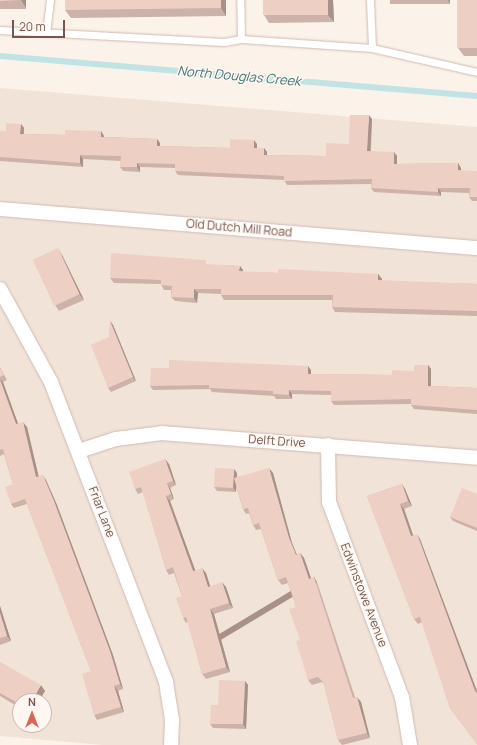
<!DOCTYPE html>
<style>
body{margin:0}
#map{position:relative;width:477px;height:745px;overflow:hidden;background:#fbf2ea;font-family:Manrope,sans-serif}
div>[style]{position:absolute}
.residential>*{inset:0;background:#f2e3d9}
.stream>*{height:5.5px;margin:-2.75px;padding:0 2.75px;transform-origin:2.75px;border-radius:2.75px;background:#c0e3e3}
.roads{filter:drop-shadow(0 0 1px #cebbb3) drop-shadow(0 0 1px #cebbb3)}
.lane>*{height:7px;margin:-3.5px;padding:0 3.5px;transform-origin:3.5px;border-radius:3.5px;background:#fff}
.street>*{height:14px;margin:-7px;padding:0 7px;transform-origin:7px;border-radius:7px;background:#fff}
.wall>*{inset:0;background:#cdb2a9;transform-origin:0 0}
.shaded-wall>*{inset:0;background:#a79189;transform-origin:0 0}
.building>*{inset:0;background:#eecfc4;transform-origin:0 0}
span{translate:-50% -50%;white-space:nowrap;text-align:center;line-height:1.15;-webkit-text-stroke:3px #fef7f1;paint-order:stroke}
.street-label{font-size:12px;color:#74574f}
.water-label{font-size:13px;color:#447677;font-style:italic}
.north{position:absolute;left:12px;top:693px;width:40px;height:40px;box-sizing:border-box;background:#fef7f1;border:1px solid #c7b7b0;border-radius:50%;rotate:0deg;font-size:11px;font-weight:700;line-height:16px;text-align:center;color:#74574f}
.north::after{content:'';display:block;margin:auto;width:14px;height:18px;background:#d9665b;clip-path:polygon(50% 0,100% 100%,50% 72%,0 100%)}
.scale{position:absolute;left:12px;top:20px;width:53px;height:18px;box-sizing:border-box;border:2px solid #74574f;border-top:0;padding-left:5px;font-size:12px;line-height:14px;white-space:nowrap;color:#74574f;-webkit-text-stroke:3px #fef7f1;paint-order:stroke}
</style>
<div id="map">
<div class="residential">
<div style="clip-path:polygon(evenodd,0 88px,477px 127px,477px 745px,103px 745px,0 736px,0 88px,20px 701px,44px 701px,44px 725px,20px 725px,20px 701px)"></div>
</div>
<div class="stream">
<div style="left:0;top:56px;width:479px;rotate:4.8deg"></div>
</div>
<div class="roads">
<div class="lane">
<div style="left:370px;top:0;width:48px;rotate:87.6deg"></div>
<div style="left:372px;top:48px;width:108px;rotate:12.9deg"></div>
<div style="left:0;top:30px;width:224px;rotate:3.1deg"></div>
<div style="left:224px;top:42px;width:17px;rotate:-10deg"></div>
<div style="left:241px;top:39px;width:39px;rotate:-91deg"></div>
<div style="left:46px;top:33px;width:33px;rotate:-83deg"></div>
<div style="left:241px;top:39px;width:131px;rotate:3.9deg"></div>
</div>
<div class="street">
<div style="left:0;top:209px;width:479px;rotate:4.7deg"></div>
<div style="left:0;top:289px;width:106px;rotate:61.3deg"></div>
<div style="left:51px;top:382px;width:321px;rotate:69deg"></div>
<div style="left:166px;top:682px;width:38px;rotate:81deg"></div>
<div style="left:172px;top:720px;width:25px;rotate:92deg"></div>
<div style="left:328px;top:445px;width:57px;rotate:89deg"></div>
<div style="left:329px;top:502px;width:208px;rotate:69.5deg"></div>
<div style="left:402px;top:697px;width:49px;rotate:80.5deg"></div>
<div style="left:79px;top:451px;width:39px;rotate:-18deg"></div>
<div style="left:116px;top:439px;width:46px;rotate:-7.4deg"></div>
<div style="left:162px;top:433px;width:316px;rotate:4.5deg"></div>
</div>
</div>
<div class="wall">
<div style="left:0;top:0;width:26px;height:9px"></div>
<div style="clip-path:polygon(226px 0,226px 16px,71px 18px,65px 10px)"></div>
<div style="clip-path:polygon(263px 0,333px 0,334px 22px,269px 23px,264px 15px)"></div>
<div style="left:390px;top:0;width:60px;height:4px"></div>
<div style="clip-path:polygon(477px 0,477px 56px,464px 56px,458px 48px)"></div>
<div style="clip-path:polygon(372px 119px,371px 151px,397px 156px,397px 164px,458px 163px,461px 168px,461px 171px,477px 171px,477px 201px,472px 201px,469px 197px,469px 193px,441px 192px,441px 196px,374px 192px,371px 188px,371px 184px,287px 185px,284px 180px,178px 175px,175px 171px,175px 168px,140px 167px,140px 172px,123px 171px,120px 167px,121px 161px,83px 159px,83px 167px,0 161px,0 131px,6px 131px,21px 124px,24px 128px,24px 134px,65px 135px,101px 131px,104px 136px,104px 137px,157px 139px,160px 143px,160px 146px,230px 148px,257px 144px,257px 148px,264px 148px,267px 152px,267px 155px,326px 156px,349px 144px)"></div>
<div style="clip-path:polygon(62px 255px,84px 300px,59px 311px,55px 305px)"></div>
<div style="clip-path:polygon(209px 265px,240px 266px,243px 270px,243px 272px,278px 273px,378px 274px,382px 279px,382px 281px,477px 284px,477px 316px,335px 312px,332px 307px,332px 300px,224px 300px,221px 295px,221px 294px,198px 293px,197px 303px,175px 301px,171px 297px,171px 290px,164px 290px,161px 284px,114px 283px,110px 278px)"></div>
<div style="clip-path:polygon(110px 321px,113px 325px,136px 381px,111px 392px,108px 388px)"></div>
<div style="clip-path:polygon(428px 365px,431px 369px,431px 386px,477px 388px,477px 414px,414px 409px,411px 405px,411px 404px,334px 405px,331px 401px,331px 395px,292px 394px,292px 399px,276px 399px,274px 396px,212px 392px,210px 389px,153px 390px,150px 386px,169px 368px,311px 370px,311px 374px,392px 375px,414px 371px)"></div>
<div style="clip-path:polygon(0 367px,7px 380px,3px 382px,18px 424px,27px 427px,38px 476px,46px 480px,57px 505px,113px 655px,123px 689px,118px 691px,124px 712px,97px 720px,94px 715px,91px 671px,27px 504px,14px 508px,11px 504px,13px 484px,4px 454px,0 456px)"></div>
<div style="clip-path:polygon(169px 464px,176px 485px,170px 488px,174px 499px,170px 501px,195px 570px,206px 573px,210px 586px,226px 587px,233px 608px,214px 614px,230px 672px,206px 679px,202px 674px,188px 622px,186px 623px,183px 618px,182px 596px,174px 573px,169px 575px,166px 570px,143px 492px,138px 494px,135px 489px)"></div>
<div style="clip-path:polygon(237px 473px,237px 477px,273px 473px,292px 543px,297px 555px,300px 553px,304px 558px,311px 578px,317px 582px,355px 697px,361px 702px,370px 738px,342px 745px,338px 740px,324px 684px,322px 682px,312px 685px,308px 680px,300px 640px,296px 607px,288px 583px,282px 585px,278px 580px,261px 529px,256px 530px,253px 525px,249px 513px,246px 514px,243px 509px,236px 486px,236px 492px,217px 491px,214px 487px)"></div>
<div style="clip-path:polygon(402px 484px,405px 489px,412px 506px,404px 509px,413px 535px,420px 539px,477px 691px,477px 744px,450px 708px,422px 622px,418px 624px,414px 619px,367px 496px)"></div>
<div style="clip-path:polygon(477px 494px,477px 531px,453px 521px,450px 517px)"></div>
<div style="clip-path:polygon(0 606px,11px 641px,0 645px)"></div>
<div style="clip-path:polygon(0 662px,45px 691px,39px 701px,20px 701px,20px 708px,0 696px)"></div>
<div style="clip-path:polygon(245px 681px,248px 685px,246px 729px,213px 728px,210px 724px,218px 705px)"></div>
</div>
<div class="shaded-wall">
<div style="clip-path:polygon(21px 0,26px 0,26px 8px)"></div>
<div style="clip-path:polygon(221px 0,226px 0,226px 16px,221px 8px)"></div>
<div style="clip-path:polygon(328px 0,333px 0,334px 22px,328px 15px)"></div>
<div style="clip-path:polygon(448px 0,450px 0,450px 4px)"></div>
<div style="clip-path:polygon(369px 115px,372px 119px,370px 155px,367px 151px)"></div>
<div style="clip-path:polygon(21px 124px,24px 128px,23px 138px,20px 134px)"></div>
<div style="clip-path:polygon(101px 131px,104px 136px,104px 141px,101px 137px)"></div>
<div style="clip-path:polygon(157px 139px,160px 143px,160px 150px,157px 146px)"></div>
<div style="clip-path:polygon(254px 140px,257px 144px,257px 152px,254px 148px)"></div>
<div style="clip-path:polygon(264px 148px,267px 152px,267px 159px,264px 155px)"></div>
<div style="clip-path:polygon(394px 152px,397px 156px,397px 168px,394px 164px)"></div>
<div style="clip-path:polygon(80px 155px,83px 159px,83px 167px,80px 163px)"></div>
<div style="clip-path:polygon(137px 163px,140px 167px,140px 172px,137px 167px)"></div>
<div style="clip-path:polygon(458px 163px,461px 168px,461px 175px,458px 170px)"></div>
<div style="clip-path:polygon(438px 188px,441px 192px,441px 196px,438px 192px)"></div>
<div style="clip-path:polygon(58px 248px,62px 255px,84px 300px,79px 294px)"></div>
<div style="clip-path:polygon(240px 266px,243px 270px,243px 276px,239px 271px)"></div>
<div style="clip-path:polygon(378px 274px,382px 279px,381px 285px,378px 280px)"></div>
<div style="clip-path:polygon(194px 289px,198px 293px,197px 303px,194px 298px)"></div>
<div style="clip-path:polygon(110px 321px,113px 325px,136px 381px,133px 377px)"></div>
<div style="clip-path:polygon(428px 365px,431px 369px,431px 390px,428px 386px)"></div>
<div style="clip-path:polygon(308px 366px,311px 370px,311px 379px,308px 374px)"></div>
<div style="clip-path:polygon(0 379px,3px 382px,20px 429px,16px 424px)"></div>
<div style="clip-path:polygon(289px 390px,292px 394px,292px 399px,289px 395px)"></div>
<div style="clip-path:polygon(23px 422px,27px 427px,40px 482px,36px 477px)"></div>
<div style="clip-path:polygon(165px 459px,169px 464px,176px 485px,173px 481px)"></div>
<div style="clip-path:polygon(269px 468px,273px 473px,292px 543px,299px 560px,296px 555px,289px 538px)"></div>
<div style="clip-path:polygon(234px 469px,237px 473px,236px 492px,233px 487px)"></div>
<div style="clip-path:polygon(43px 475px,46px 480px,57px 505px,113px 655px,123px 689px,120px 684px)"></div>
<div style="clip-path:polygon(167px 483px,170px 488px,174px 499px,171px 494px)"></div>
<div style="clip-path:polygon(402px 484px,405px 489px,412px 506px,408px 501px)"></div>
<div style="clip-path:polygon(166px 496px,170px 501px,197px 575px,193px 571px)"></div>
<div style="clip-path:polygon(400px 504px,404px 509px,415px 541px,411px 536px)"></div>
<div style="clip-path:polygon(417px 534px,420px 539px,477px 691px,477px 693px,475px 691px)"></div>
<div style="clip-path:polygon(300px 553px,304px 558px,313px 584px,309px 579px)"></div>
<div style="clip-path:polygon(202px 568px,206px 573px,212px 592px,208px 587px)"></div>
<div style="left:314px;top:577px;width:6px;height:127px;rotate:59deg"></div>
<div style="clip-path:polygon(222px 582px,226px 587px,233px 608px,229px 603px)"></div>
<div style="clip-path:polygon(0 606px,11px 641px,7px 636px,0 613px)"></div>
<div style="clip-path:polygon(210px 609px,214px 614px,230px 672px,226px 667px)"></div>
<div style="clip-path:polygon(245px 681px,248px 685px,246px 729px,243px 724px)"></div>
<div style="clip-path:polygon(41px 685px,45px 691px,39px 701px,32px 701px)"></div>
<div style="clip-path:polygon(114px 686px,118px 691px,124px 712px,121px 707px)"></div>
<div style="clip-path:polygon(357px 697px,361px 702px,370px 738px,367px 733px)"></div>
</div>
<div class="building">
<div style="clip-path:polygon(0 0,21px 0,0 1px)"></div>
<div style="clip-path:polygon(65px 0,221px 0,221px 8px,65px 10px)"></div>
<div style="left:263px;top:0;width:65px;height:15px"></div>
<div style="left:457px;top:0;width:20px;height:48px"></div>
<div style="clip-path:polygon(350px 115px,369px 115px,367px 151px,394px 152px,394px 164px,458px 163px,458px 170px,477px 171px,477px 197px,469px 197px,470px 188px,438px 188px,438px 192px,371px 188px,372px 179px,284px 181px,284px 176px,175px 171px,175px 164px,137px 163px,137px 167px,120px 167px,121px 156px,80px 155px,80px 163px,0 157px,0 131px,6px 131px,6px 123px,21px 124px,20px 134px,65px 135px,65px 130px,101px 131px,101px 137px,157px 139px,157px 146px,230px 148px,230px 139px,254px 140px,254px 148px,264px 148px,264px 155px,326px 156px,326px 143px,349px 144px)"></div>
<div style="left:58px;top:248px;width:51px;height:28px;rotate:65deg"></div>
<div style="clip-path:polygon(111px 253px,206px 260px,206px 264px,240px 266px,239px 271px,278px 273px,278px 269px,378px 274px,378px 280px,477px 284px,477px 311px,332px 307px,333px 295px,221px 295px,221px 289px,194px 289px,194px 298px,171px 297px,172px 286px,161px 285px,161px 280px,110px 278px)"></div>
<div style="clip-path:polygon(110px 321px,133px 377px,108px 388px,91px 345px,109px 337px)"></div>
<div style="clip-path:polygon(169px 360px,308px 366px,308px 374px,392px 375px,392px 370px,414px 371px,414px 365px,428px 365px,428px 386px,477px 388px,477px 410px,411px 405px,411px 399px,331px 401px,331px 391px,289px 390px,289px 395px,273px 394px,273px 391px,209px 388px,209px 385px,150px 386px,151px 368px,169px 368px)"></div>
<div style="clip-path:polygon(0 368px,4px 375px,0 377px)"></div>
<div style="clip-path:polygon(0 380px,16px 424px,23px 422px,36px 477px,43px 475px,54px 501px,110px 651px,120px 684px,114px 686px,121px 707px,94px 715px,82px 674px,91px 671px,25px 499px,11px 504px,5px 487px,13px 484px,3px 449px,0 450px)"></div>
<div style="clip-path:polygon(165px 459px,173px 481px,167px 483px,171px 494px,166px 496px,193px 571px,202px 568px,208px 587px,222px 582px,229px 603px,210px 609px,226px 667px,202px 674px,186px 617px,183px 618px,176px 598px,182px 596px,173px 567px,166px 570px,141px 487px,135px 489px,129px 472px)"></div>
<div style="left:215px;top:468px;width:19px;height:19px;rotate:3deg"></div>
<div style="clip-path:polygon(269px 468px,289px 538px,296px 555px,300px 553px,309px 579px,314px 577px,353px 698px,357px 697px,367px 733px,338px 740px,323px 682px,318px 677px,308px 680px,296px 641px,300px 640px,289px 609px,296px 607px,286px 577px,278px 580px,259px 523px,253px 525px,248px 508px,243px 509px,234px 478px)"></div>
<div style="clip-path:polygon(402px 484px,408px 501px,400px 504px,411px 536px,417px 534px,475px 691px,477px 693px,477px 744px,450px 708px,420px 617px,414px 619px,367px 496px)"></div>
<div style="clip-path:polygon(462px 488px,477px 494px,477px 528px,450px 517px)"></div>
<div style="clip-path:polygon(0 613px,7px 636px,0 638px)"></div>
<div style="clip-path:polygon(0 662px,41px 685px,32px 701px,20px 701px,20px 704px,0 693px)"></div>
<div style="clip-path:polygon(219px 680px,245px 681px,243px 724px,210px 724px,211px 705px,218px 705px)"></div>
</div>
<div class="street-label">
<span style="left:239px;top:228px;rotate:5deg">Old Dutch Mill Road</span>
<span style="left:277px;top:441px;rotate:4deg">Delft Drive</span>
<span style="left:102px;top:512px;rotate:69deg">Friar Lane</span>
<span style="left:364px;top:595px;rotate:69deg">Edwinstowe Avenue</span>
</div>
<div class="water-label">
<span style="left:239px;top:76px;rotate:5deg">North Douglas Creek</span>
</div>
<div class="north">N</div>
<div class="scale">20 m</div>
</div>
